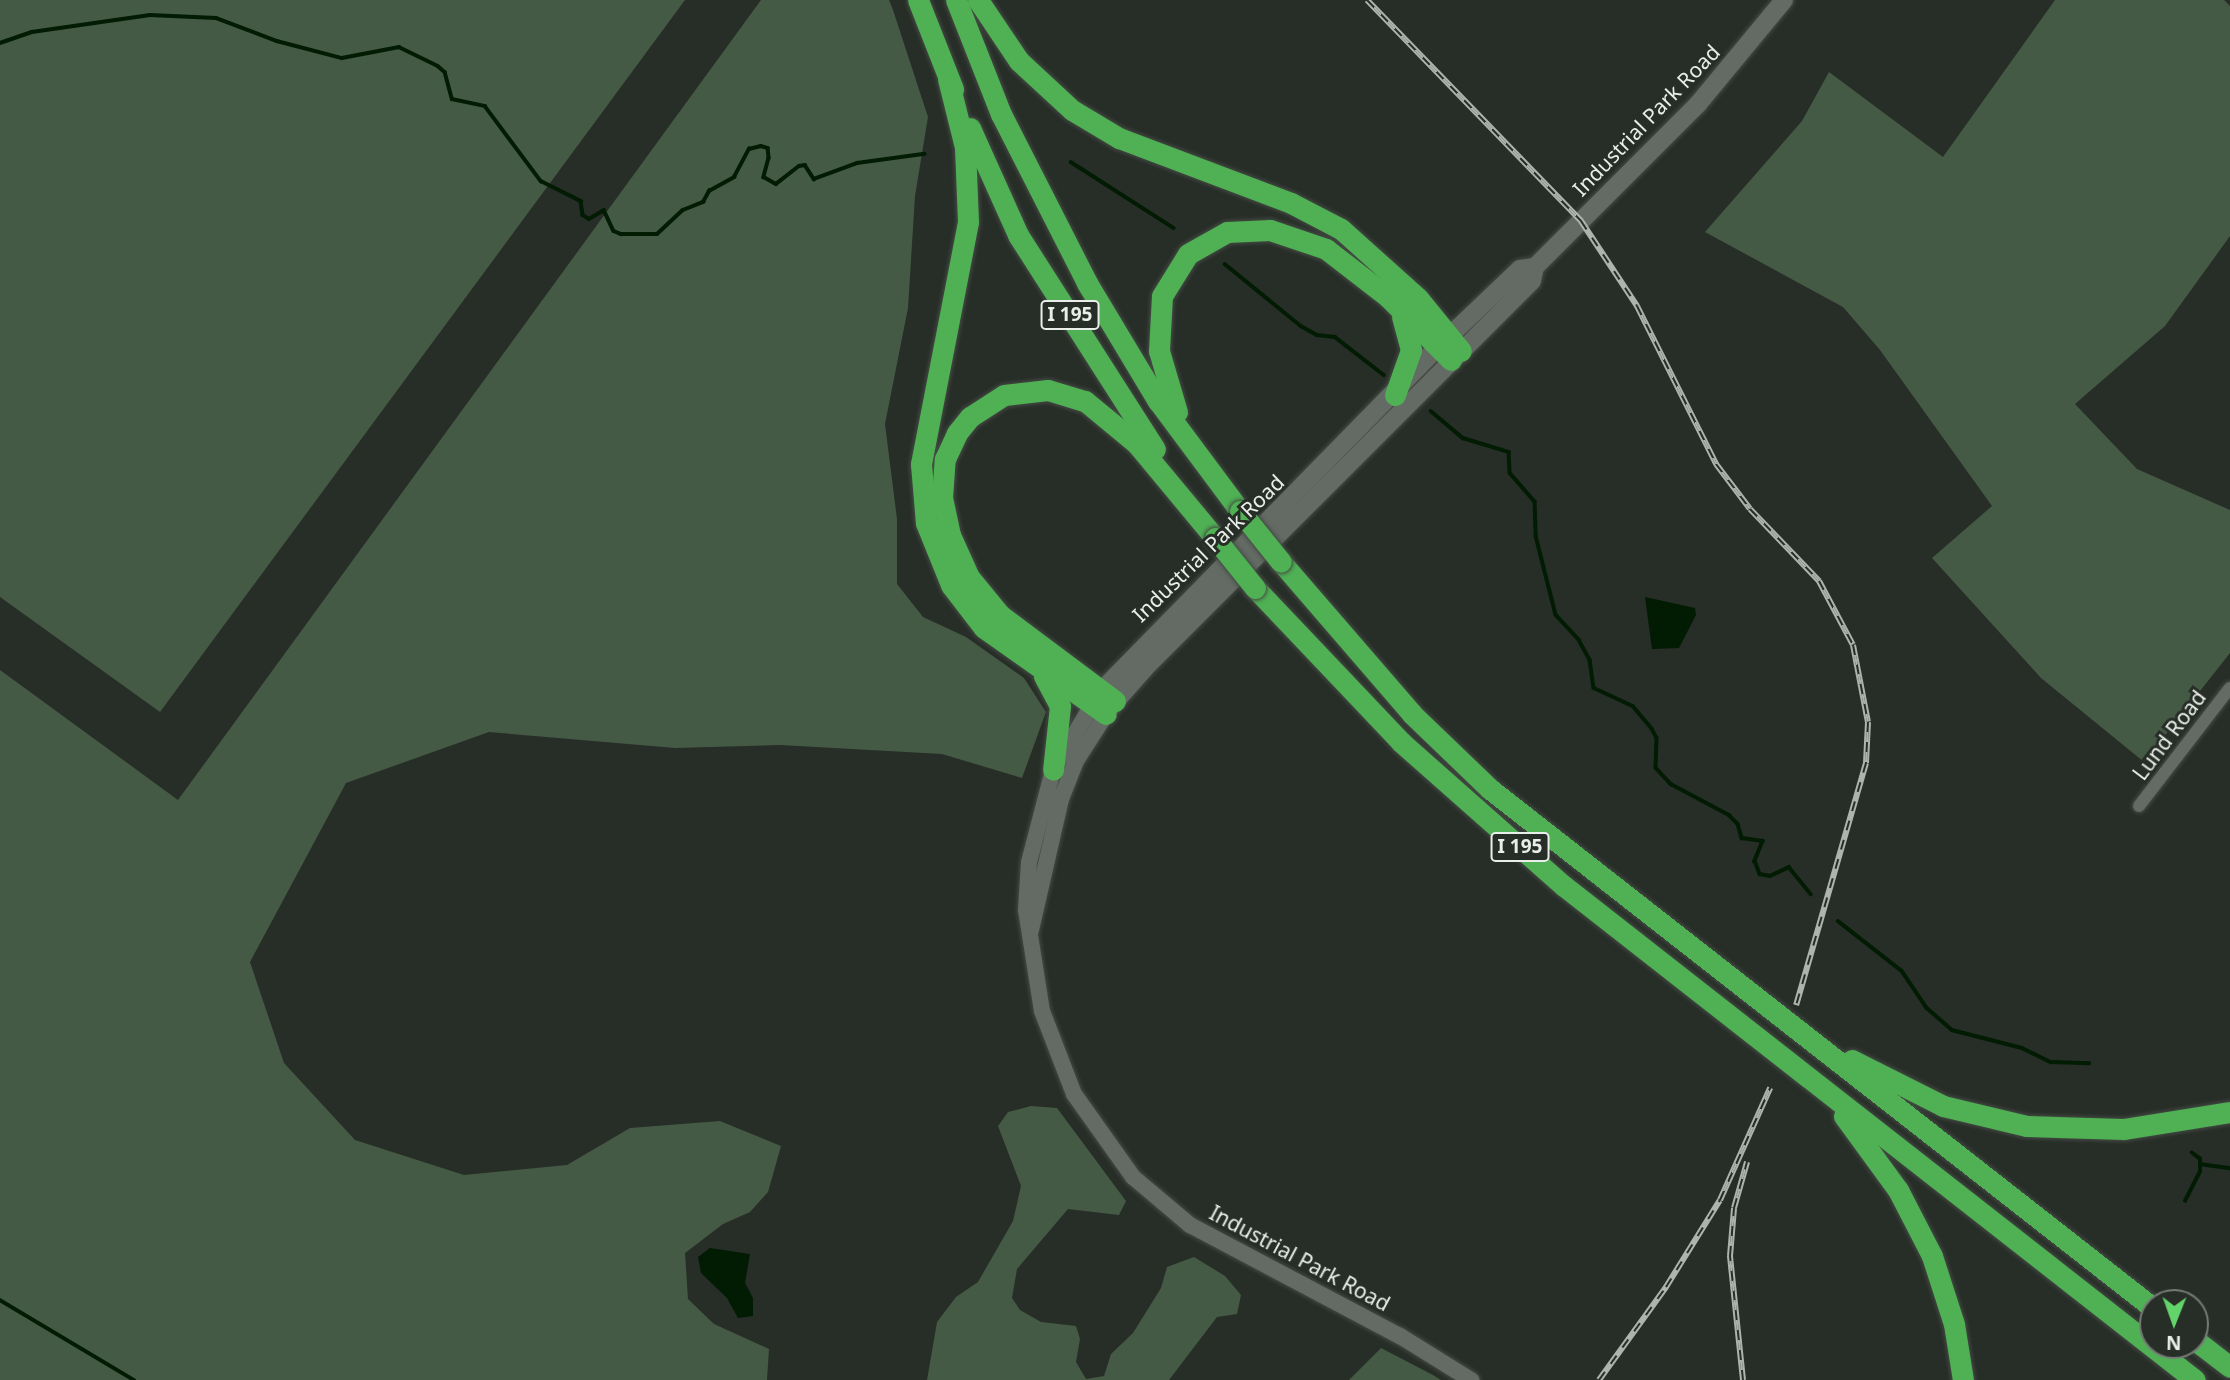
<!DOCTYPE html>
<style>
body{margin:0}
#map{position:relative;width:2230px;height:1380px;overflow:hidden;background:#272d27;font-family:"Noto Sans",sans-serif}
div>[style]{position:absolute}
.green>*{inset:0;background:#455a44}
.water>*{inset:0;background:#021b03}
.stream>*{height:3.5px;margin:-1.75px;padding:0 1.75px;transform-origin:1.75px;border-radius:1.75px;background:#021b03}
.roads{filter:drop-shadow(0 0 2px #444a44) drop-shadow(0 0 2px #444a44)}
.minor>*{height:12px;margin:-6px;padding:0 6px;transform-origin:6px;border-radius:6px;background:#646b64}
.tertiary>*{height:16px;margin:-8px;padding:0 8px;transform-origin:8px;border-radius:8px;background:#646b64}
.secondary>*{height:18px;margin:-9px;padding:0 9px;transform-origin:9px;border-radius:9px;background:#646b64}
.motorway>*{height:21px;margin:-10.5px;padding:0 10.5px;transform-origin:10.5px;border-radius:10.5px;background:#4fb154}
.rail>*{height:6px;margin-top:-3px;transform-origin:0;background:repeating-linear-gradient(90deg,#272d27 0 10px,#aeb3ae 0 20px);box-sizing:border-box;border-block:2px solid #aeb3ae}
.bridges{filter:drop-shadow(0 0 2px #444a44) drop-shadow(0 0 2px #444a44)}
.motorway-bridge>*{height:21px;margin:-10.5px;padding:0 10.5px;transform-origin:10.5px;border-radius:10.5px;background:#4fb154}
span{translate:-50% -50%;white-space:nowrap;text-align:center;line-height:1.15;-webkit-text-stroke:6px #272d27;paint-order:stroke}
.shield-label span{padding:2px 5px;background:#272d27;border:2px solid;border-radius:5px;-webkit-text-stroke-width:0}
.shield-label{font-size:19px;color:#eaeeea;font-weight:700}
.street-label{font-size:21px;color:#eaeeea}
.north{position:absolute;left:2139px;top:1289px;width:70px;height:70px;box-sizing:border-box;background:#272d27;border:2px solid #757a75;border-radius:50%;rotate:181deg;font-size:19px;font-weight:700;line-height:28px;text-align:center;color:#eaeeea}
.north::after{content:'';display:block;margin:auto;width:24px;height:32px;background:#63d469;clip-path:polygon(50% 0,100% 100%,50% 72%,0 100%)}
</style>
<div id="map">
<div class="green">
<div style="clip-path:polygon(0 0,685px 0,160px 712px,0 597px)"></div>
<div style="clip-path:polygon(761px 0,889px 0,893px 10px,928px 117px,915px 196px,908px 308px,885px 424px,897px 519px,897px 584px,923px 617px,966px 637px,1024px 678px,1046px 712px,1022px 778px,942px 754px,780px 745px,675px 748px,489px 732px,346px 783px,250px 962px,284px 1063px,355px 1140px,464px 1175px,567px 1165px,630px 1128px,720px 1121px,781px 1146px,768px 1192px,750px 1212px,723px 1224px,685px 1253px,688px 1299px,714px 1324px,769px 1349px,767px 1380px,0 1380px,0 670px,178px 800px)"></div>
<div style="clip-path:polygon(2055px 0,2224px 0,2230px 6px,2230px 236px,2165px 326px,2075px 404px,2137px 469px,2230px 510px,2230px 653px,2144px 762px,2041px 678px,1932px 558px,1992px 506px,1880px 350px,1843px 307px,1705px 232px,1802px 121px,1829px 72px,1943px 157px)"></div>
<div style="clip-path:polygon(1031px 1106px,1057px 1108px,1126px 1201px,1119px 1215px,1068px 1209px,1017px 1269px,1012px 1298px,1020px 1310px,1041px 1322px,1076px 1326px,1080px 1339px,1076px 1362px,1086px 1379px,1104px 1376px,1111px 1354px,1133px 1333px,1161px 1288px,1167px 1267px,1194px 1257px,1225px 1276px,1241px 1295px,1237px 1314px,1217px 1317px,1169px 1380px,927px 1380px,937px 1322px,956px 1297px,978px 1282px,1013px 1221px,1021px 1186px,998px 1126px,1008px 1112px)"></div>
<div style="clip-path:polygon(1381px 1348px,1433px 1375px,1441px 1380px,1349px 1380px)"></div>
</div>
<div class="water">
<div style="clip-path:polygon(1645px 597px,1695px 608px,1696px 615px,1679px 648px,1652px 649px)"></div>
<div style="clip-path:polygon(710px 1248px,750px 1254px,745px 1283px,753px 1298px,753px 1316px,738px 1318px,727px 1298px,701px 1273px,698px 1257px)"></div>
</div>
<div class="stream">
<div style="left:0;top:43px;width:34px;rotate:-19deg"></div>
<div style="left:32px;top:32px;width:119px;rotate:-8.2deg"></div>
<div style="left:150px;top:15px;width:66px;rotate:2.6deg"></div>
<div style="left:216px;top:18px;width:65px;rotate:20.7deg"></div>
<div style="left:277px;top:41px;width:67px;rotate:14.7deg"></div>
<div style="left:342px;top:58px;width:58px;rotate:-10.9deg"></div>
<div style="left:399px;top:47px;width:43px;rotate:26deg"></div>
<div style="left:438px;top:66px;width:9px;rotate:41deg"></div>
<div style="left:445px;top:72px;width:28px;rotate:75deg"></div>
<div style="left:452px;top:99px;width:34px;rotate:12deg"></div>
<div style="left:485px;top:106px;width:94px;rotate:53.3deg"></div>
<div style="left:541px;top:181px;width:45px;rotate:26.6deg"></div>
<div style="left:581px;top:201px;width:14px;rotate:82deg"></div>
<div style="left:583px;top:215px;width:7px;rotate:34deg"></div>
<div style="left:589px;top:219px;width:17px;rotate:-31deg"></div>
<div style="left:604px;top:210px;width:23px;rotate:65deg"></div>
<div style="left:614px;top:231px;width:8px;rotate:23deg"></div>
<div style="left:621px;top:234px;width:36px"></div>
<div style="left:657px;top:234px;width:35px;rotate:-43deg"></div>
<div style="left:683px;top:210px;width:22px;rotate:-22deg"></div>
<div style="left:703px;top:202px;width:13px;rotate:-61deg"></div>
<div style="left:709px;top:191px;width:29px;rotate:-29deg"></div>
<div style="left:734px;top:177px;width:32px;rotate:-62deg"></div>
<div style="left:749px;top:149px;width:12px;rotate:-14deg"></div>
<div style="left:761px;top:146px;width:7px;rotate:16deg"></div>
<div style="left:768px;top:148px;width:10px;rotate:84deg"></div>
<div style="left:769px;top:158px;width:20px;rotate:105deg"></div>
<div style="left:764px;top:177px;width:14px;rotate:30deg"></div>
<div style="left:776px;top:184px;width:29px;rotate:-38deg"></div>
<div style="left:799px;top:166px;width:6px;rotate:-9deg"></div>
<div style="left:805px;top:165px;width:17px;rotate:57deg"></div>
<div style="left:814px;top:179px;width:46px;rotate:-20.4deg"></div>
<div style="left:857px;top:163px;width:68px;rotate:-7.7deg"></div>
<div style="left:1071px;top:162px;width:122px;rotate:32.7deg"></div>
<div style="left:1225px;top:264px;width:98px;rotate:39.2deg"></div>
<div style="left:1301px;top:326px;width:18px;rotate:29deg"></div>
<div style="left:1317px;top:335px;width:18px;rotate:6deg"></div>
<div style="left:1335px;top:337px;width:62px;rotate:37.8deg"></div>
<div style="left:1431px;top:411px;width:42px;rotate:40.2deg"></div>
<div style="left:1463px;top:438px;width:48px;rotate:16.9deg"></div>
<div style="left:1509px;top:452px;width:21px;rotate:87deg"></div>
<div style="left:1510px;top:473px;width:38px;rotate:49deg"></div>
<div style="left:1535px;top:502px;width:34px;rotate:88deg"></div>
<div style="left:1536px;top:536px;width:81px;rotate:75.8deg"></div>
<div style="left:1556px;top:615px;width:34px;rotate:47deg"></div>
<div style="left:1579px;top:640px;width:23px;rotate:61deg"></div>
<div style="left:1590px;top:660px;width:28px;rotate:82deg"></div>
<div style="left:1594px;top:688px;width:43px;rotate:24.8deg"></div>
<div style="left:1633px;top:706px;width:30px;rotate:50deg"></div>
<div style="left:1652px;top:729px;width:10px;rotate:61deg"></div>
<div style="left:1657px;top:738px;width:30px;rotate:92deg"></div>
<div style="left:1656px;top:768px;width:22px;rotate:47deg"></div>
<div style="left:1671px;top:784px;width:66px;rotate:28.1deg"></div>
<div style="left:1729px;top:815px;width:13px;rotate:45deg"></div>
<div style="left:1738px;top:824px;width:15px;rotate:74deg"></div>
<div style="left:1742px;top:838px;width:21px;rotate:8deg"></div>
<div style="left:1763px;top:841px;width:22px;rotate:112deg"></div>
<div style="left:1755px;top:861px;width:14px;rotate:69deg"></div>
<div style="left:1760px;top:874px;width:10px;rotate:11deg"></div>
<div style="left:1770px;top:876px;width:21px;rotate:-25deg"></div>
<div style="left:1789px;top:867px;width:35px;rotate:51deg"></div>
<div style="left:1838px;top:921px;width:81px;rotate:38deg"></div>
<div style="left:1902px;top:971px;width:45px;rotate:56deg"></div>
<div style="left:1927px;top:1008px;width:33px;rotate:41deg"></div>
<div style="left:1952px;top:1030px;width:72px;rotate:14.4deg"></div>
<div style="left:2022px;top:1048px;width:32px;rotate:26deg"></div>
<div style="left:2051px;top:1062px;width:38px;rotate:2deg"></div>
<div style="left:2200px;top:1164px;width:30px;rotate:8deg"></div>
<div style="left:2185px;top:1201px;width:33px;rotate:-63deg"></div>
<div style="left:2200px;top:1172px;width:13px;rotate:-90deg"></div>
<div style="left:2200px;top:1159px;width:10px;rotate:-143deg"></div>
<div style="left:0;top:1300px;width:156px;rotate:30.8deg"></div>
</div>
<div class="roads">
<div class="minor">
<div style="left:2139px;top:806px;width:149px;rotate:-52.4deg"></div>
</div>
<div class="tertiary">
<div style="left:1097px;top:697px;width:85px;rotate:121.1deg"></div>
<div style="left:1053px;top:770px;width:95px;rotate:104.6deg"></div>
<div style="left:1029px;top:862px;width:48px;rotate:93.6deg"></div>
<div style="left:1026px;top:910px;width:102px;rotate:81deg"></div>
<div style="left:1042px;top:1011px;width:89px;rotate:68.9deg"></div>
<div style="left:1074px;top:1094px;width:102px;rotate:54.6deg"></div>
<div style="left:1133px;top:1177px;width:75px;rotate:40.1deg"></div>
<div style="left:1190px;top:1225px;width:238px;rotate:27.9deg"></div>
<div style="left:1400px;top:1336px;width:84px;rotate:31.8deg"></div>
<div style="left:1031px;top:930px;width:134px;rotate:-77.1deg"></div>
<div style="left:1061px;top:799px;width:41px;rotate:-68.5deg"></div>
<div style="left:1076px;top:761px;width:56px;rotate:-57.4deg"></div>
</div>
<div class="secondary">
<div style="left:1101px;top:691px;width:482px;rotate:-45.6deg"></div>
<div style="left:1438px;top:347px;width:113px;rotate:-43.6deg"></div>
<div style="left:1520px;top:269px;width:15px;rotate:-8deg"></div>
<div style="left:1108px;top:710px;width:56px;rotate:-48.6deg"></div>
<div style="left:1145px;top:668px;width:547px;rotate:-45deg"></div>
<div style="left:1532px;top:281px;width:14px;rotate:-78deg"></div>
<div style="left:1535px;top:267px;width:231px;rotate:-45deg"></div>
<div style="left:1698px;top:104px;width:135px;rotate:-50.4deg"></div>
</div>
<div class="motorway">
<div style="left:918px;top:0;width:96px;rotate:68.5deg"></div>
<div style="left:956px;top:0;width:123px;rotate:68.5deg"></div>
<div style="left:1001px;top:114px;width:190px;rotate:63deg"></div>
<div style="left:1087px;top:283px;width:138px;rotate:59deg"></div>
<div style="left:1158px;top:401px;width:137px;rotate:53.3deg"></div>
<div style="left:978px;top:0;width:73px;rotate:56.1deg"></div>
<div style="left:1019px;top:61px;width:72px;rotate:42.8deg"></div>
<div style="left:1072px;top:110px;width:55px;rotate:30.8deg"></div>
<div style="left:1119px;top:138px;width:184px;rotate:20.7deg"></div>
<div style="left:1291px;top:203px;width:56px;rotate:27.5deg"></div>
<div style="left:1341px;top:229px;width:103px;rotate:41.9deg"></div>
<div style="left:1418px;top:298px;width:68px;rotate:50.9deg"></div>
<div style="left:948px;top:79px;width:70px;rotate:76deg"></div>
<div style="left:965px;top:147px;width:75px;rotate:87.7deg"></div>
<div style="left:968px;top:222px;width:247px;rotate:101deg"></div>
<div style="left:921px;top:464px;width:59px;rotate:85.2deg"></div>
<div style="left:926px;top:523px;width:67px;rotate:68deg"></div>
<div style="left:951px;top:585px;width:54px;rotate:52.5deg"></div>
<div style="left:984px;top:628px;width:149px;rotate:35.2deg"></div>
<div style="left:970px;top:128px;width:117px;rotate:65.8deg"></div>
<div style="left:1018px;top:235px;width:254px;rotate:57.4deg"></div>
<div style="left:1395px;top:395px;width:48px;rotate:-70.4deg"></div>
<div style="left:1411px;top:350px;width:35px;rotate:-105deg"></div>
<div style="left:1177px;top:412px;width:64px;rotate:-106.4deg"></div>
<div style="left:1159px;top:351px;width:55px;rotate:-86.9deg"></div>
<div style="left:1162px;top:296px;width:49px;rotate:-58.2deg"></div>
<div style="left:1188px;top:254px;width:45px;rotate:-29.4deg"></div>
<div style="left:1227px;top:232px;width:43px;rotate:-2.7deg"></div>
<div style="left:1270px;top:230px;width:59px;rotate:18.7deg"></div>
<div style="left:1326px;top:249px;width:78px;rotate:37.7deg"></div>
<div style="left:1388px;top:297px;width:89px;rotate:45deg"></div>
<div style="left:1281px;top:562px;width:201px;rotate:49.2deg"></div>
<div style="left:1412px;top:714px;width:108px;rotate:43.9deg"></div>
<div style="left:1490px;top:789px;width:842px;rotate:38.05deg"></div>
<div style="left:1255px;top:588px;width:212px;rotate:46.5deg"></div>
<div style="left:1401px;top:742px;width:217px;rotate:41.5deg"></div>
<div style="left:1564px;top:886px;width:801px;rotate:38.06deg"></div>
<div style="left:1044px;top:676px;width:34px;rotate:62deg"></div>
<div style="left:1060px;top:706px;width:64px;rotate:96.2deg"></div>
<div style="left:1115px;top:701px;width:144px;rotate:-143.2deg"></div>
<div style="left:1000px;top:615px;width:49px;rotate:-129.2deg"></div>
<div style="left:969px;top:577px;width:46px;rotate:-114.3deg"></div>
<div style="left:950px;top:535px;width:38px;rotate:-102deg"></div>
<div style="left:942px;top:498px;width:39px;rotate:-86deg"></div>
<div style="left:945px;top:459px;width:29px;rotate:-65deg"></div>
<div style="left:957px;top:433px;width:21px;rotate:-51deg"></div>
<div style="left:970px;top:417px;width:40px;rotate:-32.9deg"></div>
<div style="left:1004px;top:395px;width:44px;rotate:-6.5deg"></div>
<div style="left:1048px;top:390px;width:39px;rotate:17deg"></div>
<div style="left:1085px;top:401px;width:67px;rotate:39.6deg"></div>
<div style="left:1137px;top:444px;width:122px;rotate:50.3deg"></div>
<div style="left:1852px;top:1060px;width:102px;rotate:26.8deg"></div>
<div style="left:1943px;top:1106px;width:86px;rotate:13.4deg"></div>
<div style="left:2027px;top:1126px;width:97px;rotate:1.8deg"></div>
<div style="left:2124px;top:1129px;width:107px;rotate:-9.1deg"></div>
<div style="left:1844px;top:1116px;width:92px;rotate:53.9deg"></div>
<div style="left:1898px;top:1190px;width:74px;rotate:62.7deg"></div>
<div style="left:1932px;top:1256px;width:71px;rotate:72.1deg"></div>
<div style="left:1954px;top:1324px;width:57px;rotate:80.9deg"></div>
<div style="left:2195px;top:1340px;width:44px;rotate:37.6deg"></div>
</div>
</div>
<div class="rail">
<div style="left:1367px;top:0;width:308px;rotate:45.9deg"></div>
<div style="left:1581px;top:221px;width:102px;rotate:56.6deg"></div>
<div style="left:1637px;top:306px;width:177px;rotate:63.4deg"></div>
<div style="left:1716px;top:464px;width:56px;rotate:52.9deg"></div>
<div style="left:1750px;top:509px;width:100px;rotate:46.2deg"></div>
<div style="left:1819px;top:581px;width:72px;rotate:62deg"></div>
<div style="left:1853px;top:645px;width:78px;rotate:79deg"></div>
<div style="left:1868px;top:722px;width:41px;rotate:92.8deg"></div>
<div style="left:1866px;top:763px;width:252px;rotate:106.1deg"></div>
<div style="left:1599px;top:1380px;width:115px;rotate:-54.2deg"></div>
<div style="left:1666px;top:1287px;width:102px;rotate:-58.2deg"></div>
<div style="left:1720px;top:1200px;width:123px;rotate:-65.9deg"></div>
<div style="left:1743px;top:1380px;width:125px;rotate:-96deg"></div>
<div style="left:1730px;top:1256px;width:48px;rotate:-85.2deg"></div>
<div style="left:1734px;top:1208px;width:48px;rotate:-74.2deg"></div>
</div>
<div class="bridges">
<div class="motorway-bridge">
<div style="left:1240px;top:511px;width:65px;rotate:51.2deg"></div>
<div style="left:1215px;top:538px;width:64px;rotate:51.3deg"></div>
</div>
</div>
<div class="shield-label">
<span style="left:1070px;top:315px">I 195</span>
<span style="left:1520px;top:847px">I 195</span>
</div>
<div class="street-label">
<span style="left:1646px;top:120px;rotate:-46deg">Industrial Park Road</span>
<span style="left:1208px;top:548px;rotate:-44deg">Industrial Park Road</span>
<span style="left:2169px;top:735px;rotate:-53deg">Lund Road</span>
<span style="left:1300px;top:1258px;rotate:28deg">Industrial Park Road</span>
</div>
<div class="north">N</div>
</div>
